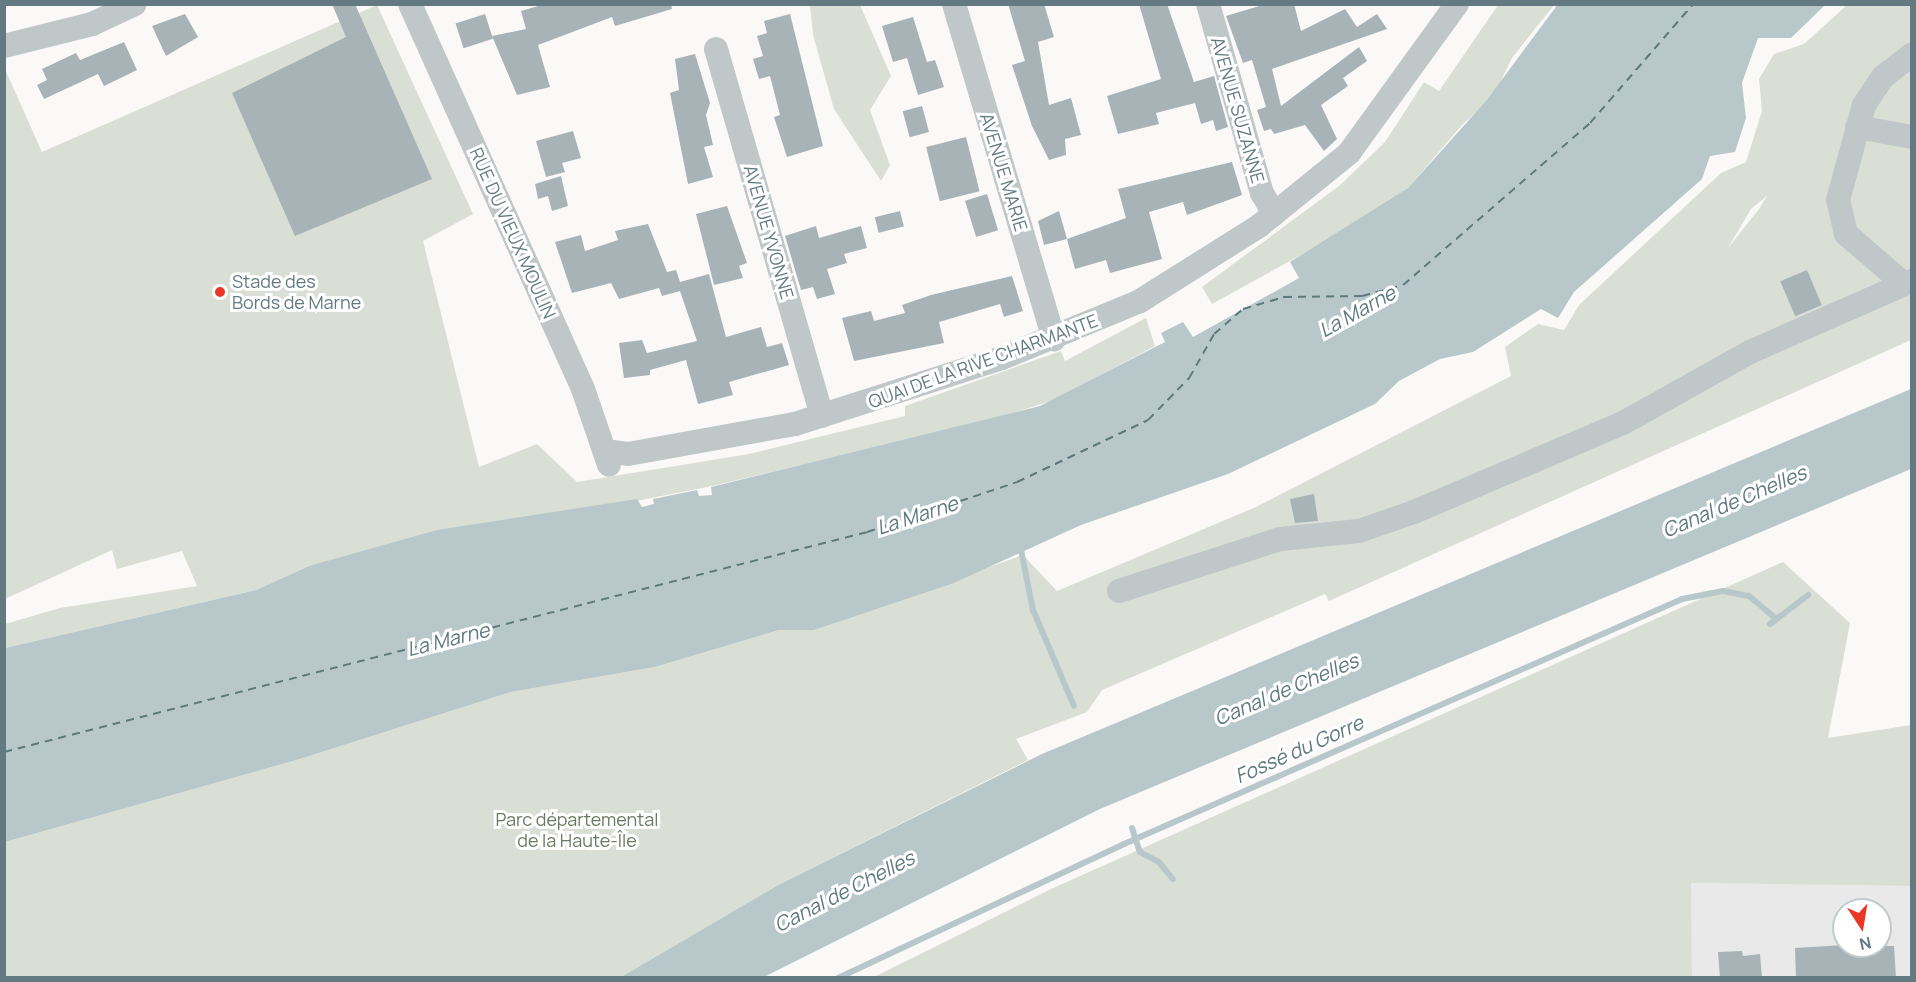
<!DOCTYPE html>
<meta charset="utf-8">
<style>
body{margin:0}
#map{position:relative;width:1916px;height:982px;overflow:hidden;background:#faf9f7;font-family:Manrope,sans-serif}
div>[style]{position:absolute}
.built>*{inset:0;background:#e8e9e8}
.green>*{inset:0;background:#dadfd6}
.water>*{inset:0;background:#b8c8ca}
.stream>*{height:6px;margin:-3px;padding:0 3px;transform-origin:3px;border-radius:3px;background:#b8c8ca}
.ferry>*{height:1.5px;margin-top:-0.75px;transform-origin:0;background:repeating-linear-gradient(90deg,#5e797d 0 8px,transparent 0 14px)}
.building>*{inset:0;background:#a7b3b7;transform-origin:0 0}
.minor>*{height:24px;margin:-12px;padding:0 12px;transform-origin:12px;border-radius:12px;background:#c0c7c9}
.dots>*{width:16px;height:16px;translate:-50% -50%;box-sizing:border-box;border:3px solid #fff;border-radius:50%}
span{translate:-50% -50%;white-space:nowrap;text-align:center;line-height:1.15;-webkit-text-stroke:6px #fff;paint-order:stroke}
.street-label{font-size:18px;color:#637a83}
.poi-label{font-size:18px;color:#637a83}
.left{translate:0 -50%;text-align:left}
.park-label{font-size:18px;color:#6b7a63}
.water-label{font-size:20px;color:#5e797d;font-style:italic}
.frame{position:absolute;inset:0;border:6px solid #637a83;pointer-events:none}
.north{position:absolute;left:1832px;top:898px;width:60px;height:60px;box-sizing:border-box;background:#fff;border:2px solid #c1cacd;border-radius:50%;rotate:168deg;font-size:16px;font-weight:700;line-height:24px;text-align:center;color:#637a83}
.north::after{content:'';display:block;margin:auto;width:21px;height:27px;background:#ea3627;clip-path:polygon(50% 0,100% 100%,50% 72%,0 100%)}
</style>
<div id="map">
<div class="built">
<div style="clip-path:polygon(evenodd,1690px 883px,1911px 886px,1911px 977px,1692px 977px,1690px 883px,1844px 910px,1880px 910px,1880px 946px,1844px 946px,1844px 910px)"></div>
</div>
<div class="green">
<div style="clip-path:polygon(377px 5px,473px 214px,423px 241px,479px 467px,537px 444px,577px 482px,749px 454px,905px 416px,905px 406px,1061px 351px,1065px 361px,1146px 318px,1155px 346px,1054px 400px,988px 421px,712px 486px,309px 566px,256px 590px,5px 648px,5px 624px,60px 608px,197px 586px,182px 551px,117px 569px,112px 550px,5px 599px,5px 69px,42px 152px)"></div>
<div style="clip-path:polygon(810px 5px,860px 5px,891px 76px,870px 110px,890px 165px,881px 181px,834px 109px,813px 35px)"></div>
<div style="clip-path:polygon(1498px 5px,1554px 5px,1512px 58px,1493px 97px,1462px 125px,1408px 188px,1339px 234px,1212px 304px,1202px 287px,1339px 186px,1385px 142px,1424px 82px,1439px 91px)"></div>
<div style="clip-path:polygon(evenodd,1847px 5px,1911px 5px,1911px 340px,1329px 601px,1325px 594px,1102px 690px,1087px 712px,1016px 739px,1028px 760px,780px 884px,621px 977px,5px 978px,5px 842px,300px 759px,511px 692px,655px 667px,779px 630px,814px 630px,1023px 555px,1057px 591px,1256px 507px,1511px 376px,1505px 347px,1538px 324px,1564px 330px,1579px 305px,1721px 173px,1746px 162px,1762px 111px,1759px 79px,1774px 54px,1804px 44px,1847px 5px,1767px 196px,1759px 209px,1728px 248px,1751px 209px,1767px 196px)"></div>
<div style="clip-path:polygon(1783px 562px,1850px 623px,1828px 738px,1911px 725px,1911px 886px,1691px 883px,1692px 977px,874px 977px,1051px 889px)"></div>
</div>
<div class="water">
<div style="clip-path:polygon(1558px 4px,1825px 5px,1791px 38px,1758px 38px,1742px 83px,1746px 118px,1735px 152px,1710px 156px,1702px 179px,1574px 292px,1558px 318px,1541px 309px,1473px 352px,1440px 359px,1399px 381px,1375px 404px,1228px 474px,1081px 525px,954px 583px,814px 630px,779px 630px,655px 667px,511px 692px,300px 759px,5px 842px,5px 648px,256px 590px,309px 566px,437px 530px,637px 499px,642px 507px,654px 504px,653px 499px,697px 490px,699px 496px,712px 495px,711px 487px,1040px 406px,1165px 342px,1161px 333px,1183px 322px,1193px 337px,1299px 278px,1290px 262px,1408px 188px,1486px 101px)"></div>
<div style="clip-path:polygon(1911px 389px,1911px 469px,1100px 809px,764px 977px,621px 977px,780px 884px,1042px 754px)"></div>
</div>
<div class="stream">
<div style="left:1020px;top:545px;width:66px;rotate:78.7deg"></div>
<div style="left:1033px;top:610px;width:104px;rotate:66.9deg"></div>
<div style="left:1770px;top:624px;width:48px;rotate:-37.3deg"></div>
<div style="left:1132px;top:828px;width:25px;rotate:72deg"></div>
<div style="left:1140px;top:852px;width:21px;rotate:28deg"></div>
<div style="left:1159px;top:862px;width:22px;rotate:51deg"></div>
<div style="left:838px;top:978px;width:316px;rotate:-25.1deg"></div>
<div style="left:1124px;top:844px;width:609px;rotate:-23.7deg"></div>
<div style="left:1682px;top:599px;width:42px;rotate:-11deg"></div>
<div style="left:1723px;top:591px;width:26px;rotate:11deg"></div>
<div style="left:1749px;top:596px;width:35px;rotate:40deg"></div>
</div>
<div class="ferry">
<div style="left:4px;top:752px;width:891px;rotate:-14.3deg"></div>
<div style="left:867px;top:532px;width:158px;rotate:-18.4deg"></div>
<div style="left:1017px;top:482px;width:145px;rotate:-25.3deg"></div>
<div style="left:1148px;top:420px;width:59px;rotate:-45.7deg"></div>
<div style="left:1189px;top:378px;width:51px;rotate:-60.4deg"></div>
<div style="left:1214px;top:334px;width:38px;rotate:-41deg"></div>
<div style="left:1243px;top:309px;width:43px;rotate:-16.3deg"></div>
<div style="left:1284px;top:297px;width:78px;rotate:-0.7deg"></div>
<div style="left:1362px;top:296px;width:42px;rotate:-15deg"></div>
<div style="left:1403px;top:285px;width:247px;rotate:-40.9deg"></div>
<div style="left:1590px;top:123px;width:157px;rotate:-49.1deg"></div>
</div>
<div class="building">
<div style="clip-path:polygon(332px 4px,355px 4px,432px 179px,295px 236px,232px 93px,346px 37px)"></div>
<div style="clip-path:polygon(545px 4px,671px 4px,672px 9px,615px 26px,612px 17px,538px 45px,550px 87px,517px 95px,492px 36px,526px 29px,521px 11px)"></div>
<div style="clip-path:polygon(1008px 4px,1044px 4px,1054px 37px,1038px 42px,1049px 105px,1071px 98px,1081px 135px,1065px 139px,1066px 155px,1049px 160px,1032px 126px,1012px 65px,1025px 61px)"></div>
<div style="clip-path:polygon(1139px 4px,1167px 4px,1194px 82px,1214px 76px,1228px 127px,1216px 131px,1213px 120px,1201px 124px,1195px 103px,1156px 113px,1159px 124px,1118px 134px,1107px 96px,1161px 79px)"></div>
<div style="clip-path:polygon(1266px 4px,1294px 4px,1301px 31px,1345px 9px,1357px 27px,1377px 14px,1387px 29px,1272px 69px,1281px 106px,1359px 47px,1367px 61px,1343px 78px,1348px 86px,1321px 105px,1337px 139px,1324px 151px,1305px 125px,1274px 134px,1271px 129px,1264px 131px,1257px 110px,1266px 107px,1252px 60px,1243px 63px,1226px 16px)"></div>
<div style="clip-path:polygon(185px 14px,198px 37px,166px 56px,152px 26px)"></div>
<div style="left:485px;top:14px;width:26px;height:31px;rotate:72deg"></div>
<div style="clip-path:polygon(790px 14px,823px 146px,787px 157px,774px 117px,780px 115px,770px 76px,759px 79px,753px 59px,763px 56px,757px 36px,767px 33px,764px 21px)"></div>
<div style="clip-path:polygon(913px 17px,927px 62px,935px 60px,944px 87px,918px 95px,907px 58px,893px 62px,882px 26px)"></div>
<div style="clip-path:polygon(124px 42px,137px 70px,104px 86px,98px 74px,44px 99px,37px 85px,47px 80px,42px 69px,76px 53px,80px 60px)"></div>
<div style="clip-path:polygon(695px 54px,710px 103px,706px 115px,713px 145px,704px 147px,713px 177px,688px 184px,670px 93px,679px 90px,675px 59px)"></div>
<div style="left:922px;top:106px;width:27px;height:20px;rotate:75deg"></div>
<div style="clip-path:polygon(573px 131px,581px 158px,562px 163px,565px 172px,546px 177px,536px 141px)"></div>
<div style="left:966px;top:137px;width:56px;height:41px;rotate:76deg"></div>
<div style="clip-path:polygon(1232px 162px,1242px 195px,1187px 215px,1183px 202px,1149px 212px,1162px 259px,1110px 273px,1106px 260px,1075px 269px,1067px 239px,1126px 218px,1118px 189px)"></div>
<div style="clip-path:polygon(561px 176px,568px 206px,552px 211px,548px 196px,538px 199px,535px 184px)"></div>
<div style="left:987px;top:194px;width:38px;height:23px;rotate:73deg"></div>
<div style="clip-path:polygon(727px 206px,747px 263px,739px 266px,743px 278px,714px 285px,696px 214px)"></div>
<div style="left:900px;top:211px;width:16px;height:26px;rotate:76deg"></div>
<div style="clip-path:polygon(1059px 211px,1067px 239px,1044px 245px,1038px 221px)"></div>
<div style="clip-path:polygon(648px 224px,667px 272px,676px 270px,680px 282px,709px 274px,726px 337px,761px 327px,767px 347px,782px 343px,789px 365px,729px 382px,733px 395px,698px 404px,686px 360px,650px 370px,650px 375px,624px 378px,619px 343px,642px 340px,647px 353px,697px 341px,680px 291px,662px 296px,659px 288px,619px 299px,611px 283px,572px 293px,555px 242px,581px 235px,585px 251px,618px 240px,615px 231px)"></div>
<div style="clip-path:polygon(816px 226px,819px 238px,861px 226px,867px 248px,844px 254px,847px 263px,827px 269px,835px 294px,817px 299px,813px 287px,801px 290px,785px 236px)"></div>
<div style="left:1807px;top:270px;width:38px;height:29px;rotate:67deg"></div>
<div style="clip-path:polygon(1012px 276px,1023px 311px,1004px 317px,1000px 304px,939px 322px,944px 343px,854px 361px,842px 318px,871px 311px,874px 321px,905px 313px,902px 305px,931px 295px)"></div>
<div style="clip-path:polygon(1314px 494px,1318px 521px,1295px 523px,1290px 499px)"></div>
<div style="clip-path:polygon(1844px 945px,1894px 946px,1896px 978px,1796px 978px,1795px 948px)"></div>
<div style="clip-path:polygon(1742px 951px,1743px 956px,1760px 954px,1762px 978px,1720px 978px,1718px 952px)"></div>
</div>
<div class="minor">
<div style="left:410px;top:4px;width:422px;rotate:65.8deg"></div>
<div style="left:583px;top:389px;width:80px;rotate:71.1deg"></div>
<div style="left:954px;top:4px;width:350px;rotate:73.4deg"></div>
<div style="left:1208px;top:4px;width:197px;rotate:74.1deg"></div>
<div style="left:1262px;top:193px;width:24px;rotate:60deg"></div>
<div style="left:4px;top:46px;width:91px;rotate:-14deg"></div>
<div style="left:92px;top:24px;width:47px;rotate:-24.9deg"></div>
<div style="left:716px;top:49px;width:382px;rotate:73.9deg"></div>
<div style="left:1857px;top:127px;width:56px;rotate:10.3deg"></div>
<div style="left:1904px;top:284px;width:77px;rotate:-139.2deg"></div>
<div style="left:1846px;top:234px;width:35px;rotate:-103deg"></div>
<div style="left:1838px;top:200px;width:98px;rotate:-74.7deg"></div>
<div style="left:1864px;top:105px;width:34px;rotate:-56deg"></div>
<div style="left:1883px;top:77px;width:37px;rotate:-38deg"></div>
<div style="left:605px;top:451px;width:23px;rotate:7deg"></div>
<div style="left:628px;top:454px;width:170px;rotate:-10.2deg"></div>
<div style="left:795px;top:424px;width:217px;rotate:-17.7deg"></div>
<div style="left:1002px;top:358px;width:149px;rotate:-22.4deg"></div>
<div style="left:1140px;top:301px;width:141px;rotate:-32.2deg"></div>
<div style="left:1259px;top:226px;width:116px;rotate:-39deg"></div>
<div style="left:1349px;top:153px;width:184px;rotate:-54.1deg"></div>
<div style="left:1119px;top:591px;width:169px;rotate:-17.9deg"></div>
<div style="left:1280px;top:539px;width:79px;rotate:-5.8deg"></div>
<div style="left:1359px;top:531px;width:58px;rotate:-19.1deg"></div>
<div style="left:1414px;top:512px;width:227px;rotate:-23.1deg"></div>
<div style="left:1623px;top:423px;width:145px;rotate:-29.2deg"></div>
<div style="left:1750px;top:352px;width:177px;rotate:-23.7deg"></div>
</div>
<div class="dots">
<div style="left:220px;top:292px;background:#ea3627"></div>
</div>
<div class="street-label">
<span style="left:1238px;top:110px;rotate:74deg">AVENUE SUZANNE</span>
<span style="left:1004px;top:172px;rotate:73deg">AVENUE MARIE</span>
<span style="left:769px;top:232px;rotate:74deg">AVENUE YVONNE</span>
<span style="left:513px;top:233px;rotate:66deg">RUE DU VIEUX MOULIN</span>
<span style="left:983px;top:361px;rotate:-20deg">QUAI DE LA RIVE CHARMANTE</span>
</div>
<div class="poi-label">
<span class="left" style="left:232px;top:292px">Stade des<br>Bords de Marne</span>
</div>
<div class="park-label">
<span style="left:577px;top:830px">Parc départemental<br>de la Haute-Île</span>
</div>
<div class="water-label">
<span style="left:1357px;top:311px;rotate:-29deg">La Marne</span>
<span style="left:1734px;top:501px;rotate:-23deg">Canal de Chelles</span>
<span style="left:917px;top:515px;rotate:-18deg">La Marne</span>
<span style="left:448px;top:639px;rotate:-14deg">La Marne</span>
<span style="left:1286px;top:689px;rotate:-23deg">Canal de Chelles</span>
<span style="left:1299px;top:749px;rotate:-24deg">Fossé du Gorre</span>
<span style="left:844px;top:891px;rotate:-27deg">Canal de Chelles</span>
</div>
<div class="frame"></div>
<div class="north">N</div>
</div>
